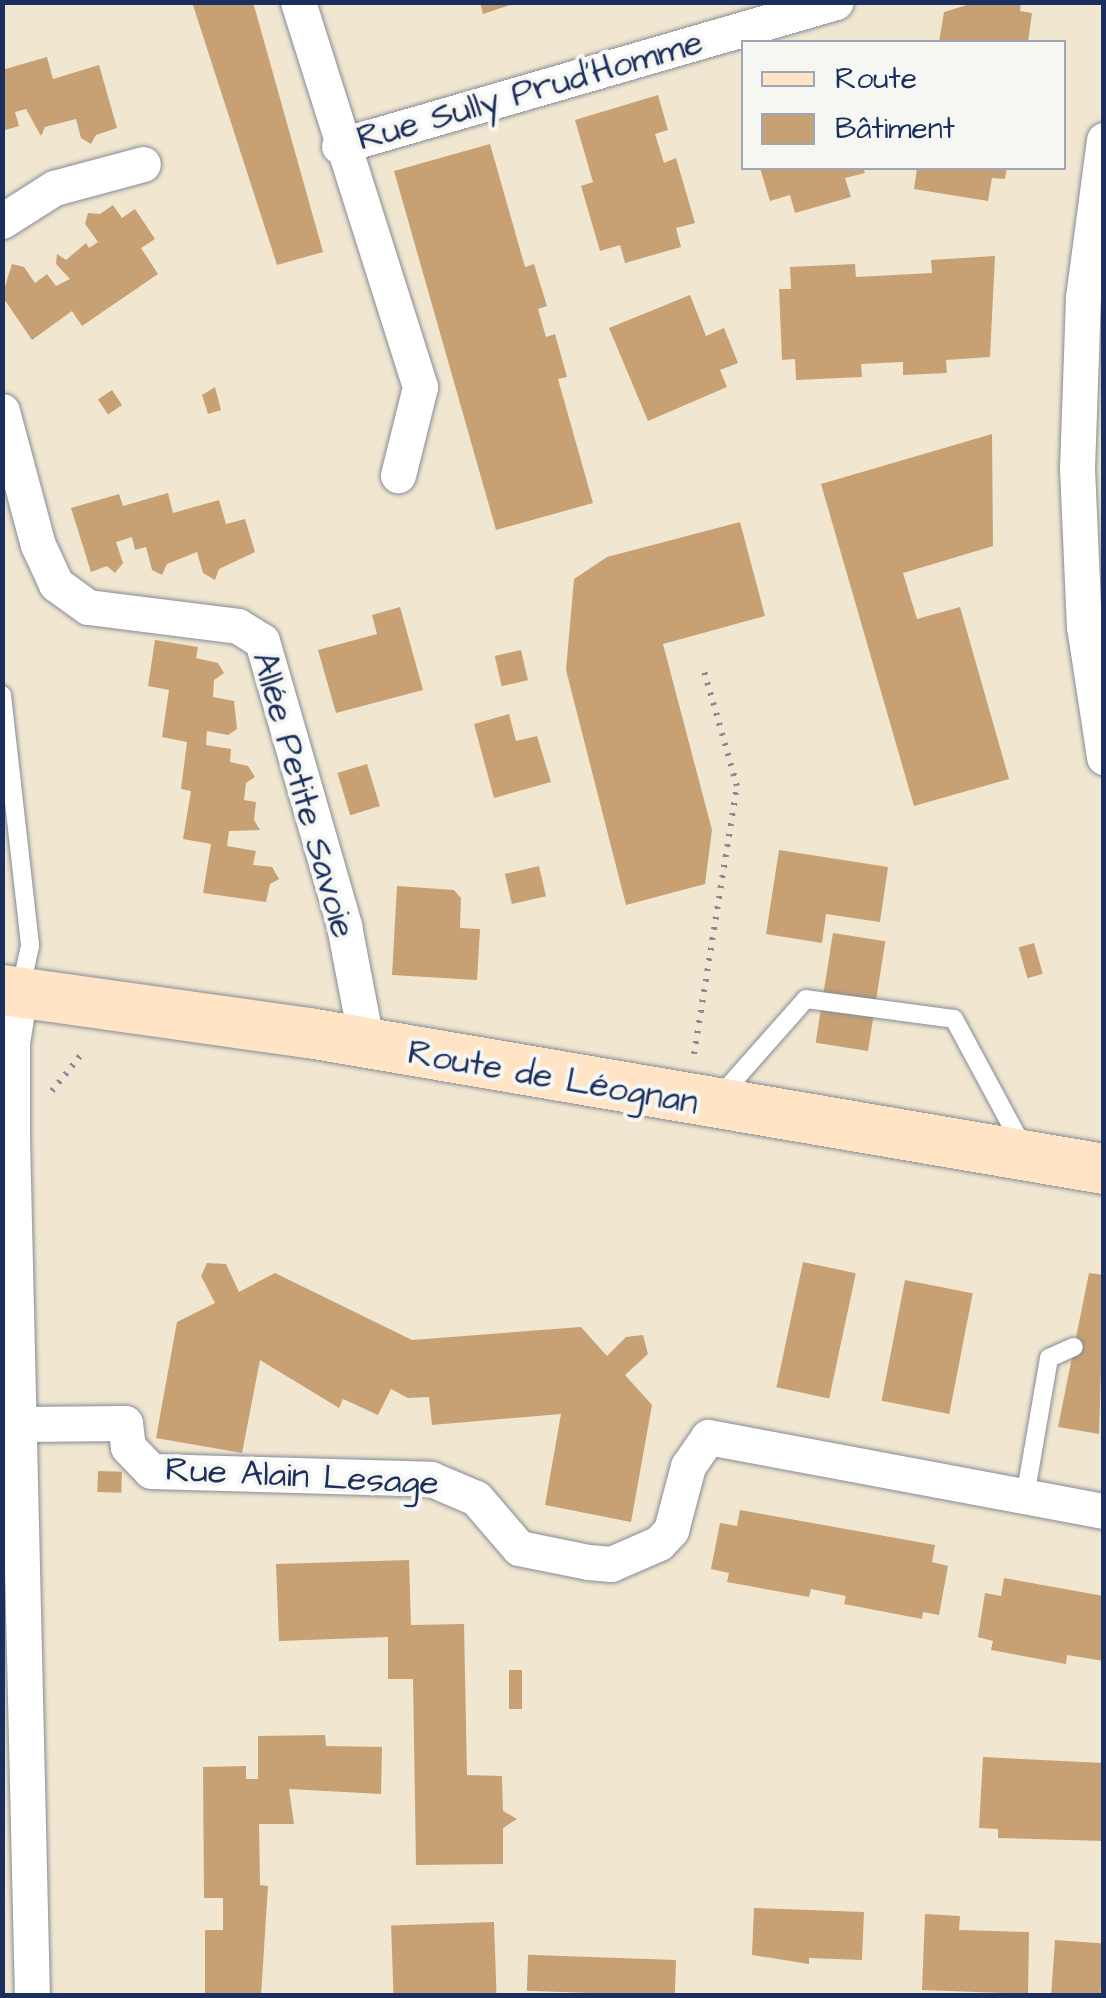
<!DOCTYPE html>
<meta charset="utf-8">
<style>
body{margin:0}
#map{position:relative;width:1106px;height:1998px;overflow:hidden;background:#f1e7d0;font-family:"Architects Daughter",sans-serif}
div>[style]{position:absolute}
.building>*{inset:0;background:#c7a173;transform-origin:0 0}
.path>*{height:6px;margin-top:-3px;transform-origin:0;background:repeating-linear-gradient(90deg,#868b97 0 2.5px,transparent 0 10.5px)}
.roads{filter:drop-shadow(0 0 2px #868b97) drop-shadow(0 0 2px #868b97)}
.service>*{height:18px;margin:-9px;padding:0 9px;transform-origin:9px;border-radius:9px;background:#fff}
.minor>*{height:35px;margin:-17.5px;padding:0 17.5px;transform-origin:17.5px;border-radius:17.5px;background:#fff}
.secondary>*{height:50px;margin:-25px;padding:0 25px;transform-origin:25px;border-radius:25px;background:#ffe4c6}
span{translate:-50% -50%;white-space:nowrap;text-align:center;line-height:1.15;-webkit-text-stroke:8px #f6f6f2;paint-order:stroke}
.street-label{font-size:35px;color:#1b2f5e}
.frame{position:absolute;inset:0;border:5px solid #1b2f5e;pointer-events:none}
.legend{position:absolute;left:741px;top:40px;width:325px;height:130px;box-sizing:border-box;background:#f6f6f2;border:2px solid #9ea6b7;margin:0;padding:12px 18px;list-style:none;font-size:30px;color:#1b2f5e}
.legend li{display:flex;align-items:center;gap:20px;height:50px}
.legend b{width:50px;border:2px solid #9ea6b7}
</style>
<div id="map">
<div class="building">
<div style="clip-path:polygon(192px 2px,253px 2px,323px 252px,277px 265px)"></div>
<div style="clip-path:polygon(480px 2px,516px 2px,516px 3px,483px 14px)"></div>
<div style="clip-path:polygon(977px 2px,1021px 2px,1020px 11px,1032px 13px,1028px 42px,939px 42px,944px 12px)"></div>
<div style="clip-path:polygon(47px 57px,53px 79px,99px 65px,117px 128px,96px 135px,91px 144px,81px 138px,76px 119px,45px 127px,41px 136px,26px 109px,15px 112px,19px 126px,2px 131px,2px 70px)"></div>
<div style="clip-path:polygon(658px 95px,668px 130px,655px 134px,664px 163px,676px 158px,695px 223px,676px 228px,681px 247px,625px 263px,620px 245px,600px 251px,581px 186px,593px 182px,575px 120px)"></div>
<div style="clip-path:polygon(490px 144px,525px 267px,534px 264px,547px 306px,538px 309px,546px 337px,555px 334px,567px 377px,558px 379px,593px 503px,496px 530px,394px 171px)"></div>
<div style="clip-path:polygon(760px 168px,863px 168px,865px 173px,845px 178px,851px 197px,795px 213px,790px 195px,770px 201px)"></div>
<div style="clip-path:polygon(917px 168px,1007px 168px,1005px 179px,992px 178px,988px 201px,914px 189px)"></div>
<div style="clip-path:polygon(113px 205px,122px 218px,135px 209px,155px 239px,141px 248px,158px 274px,82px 326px,72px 311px,32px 340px,2px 296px,12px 264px,24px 267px,35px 283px,47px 274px,56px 286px,70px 279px,56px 264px,57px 254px,66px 260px,86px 243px,89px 248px,98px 242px,85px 224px,88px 213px,100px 214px)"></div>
<div style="clip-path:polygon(995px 256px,990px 357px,946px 360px,947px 373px,903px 375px,903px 362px,861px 364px,862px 377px,796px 380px,795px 359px,782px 360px,779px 289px,791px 289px,790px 267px,855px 264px,856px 277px,932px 273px,931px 260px)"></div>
<div style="clip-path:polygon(690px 295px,706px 336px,724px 328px,738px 363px,720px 370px,727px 387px,648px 421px,609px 328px)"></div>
<div style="clip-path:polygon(215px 387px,221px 410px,208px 414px,202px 395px)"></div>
<div style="left:112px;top:390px;width:18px;height:17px;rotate:56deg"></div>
<div style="clip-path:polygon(992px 434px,993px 546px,903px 573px,917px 619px,960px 607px,1009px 779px,914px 806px,821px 484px)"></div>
<div style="clip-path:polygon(168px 493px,173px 513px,219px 500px,226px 524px,245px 519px,255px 552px,219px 569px,215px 580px,203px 573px,197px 552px,167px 564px,162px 575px,152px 570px,146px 547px,135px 550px,132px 537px,116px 542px,123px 563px,115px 573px,107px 566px,91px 572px,71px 508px,119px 494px,123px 506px)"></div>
<div style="clip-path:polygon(740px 522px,765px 616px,663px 644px,712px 830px,705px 884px,626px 905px,566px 670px,574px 579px,607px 557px)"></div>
<div style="clip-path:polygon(400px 607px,423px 690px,336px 713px,318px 650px,377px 634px,372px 615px)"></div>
<div style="clip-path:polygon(155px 640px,198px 647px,196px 658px,218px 663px,224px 673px,214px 680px,213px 697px,234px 701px,237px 729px,228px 735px,207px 731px,206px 745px,231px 749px,230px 762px,248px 766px,255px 777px,246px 783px,244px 800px,256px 802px,254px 820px,260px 830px,229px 831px,227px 846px,256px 851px,253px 865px,272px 867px,279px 879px,270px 884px,266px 902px,203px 893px,211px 844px,183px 839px,191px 791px,181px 789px,187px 742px,162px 737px,169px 690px,148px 686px)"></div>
<div style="left:521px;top:650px;width:31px;height:27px;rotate:77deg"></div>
<div style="clip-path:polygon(509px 714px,516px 741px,537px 736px,551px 782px,494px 798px,474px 724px)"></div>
<div style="left:367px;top:764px;width:44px;height:31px;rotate:73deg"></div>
<div style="clip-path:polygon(779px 850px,888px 867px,880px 922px,826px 914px,822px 943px,766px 934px)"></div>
<div style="left:539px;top:866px;width:31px;height:35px;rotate:77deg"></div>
<div style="clip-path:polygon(397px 886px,454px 890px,461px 898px,460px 928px,480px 929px,477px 980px,392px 975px)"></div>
<div style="left:833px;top:933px;width:53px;height:111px;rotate:9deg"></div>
<div style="left:1034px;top:943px;width:32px;height:16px;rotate:74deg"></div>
<div style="left:803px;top:1262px;width:54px;height:128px;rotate:12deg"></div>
<div style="clip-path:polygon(207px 1263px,226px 1264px,239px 1292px,275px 1273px,412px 1340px,581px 1327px,607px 1356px,626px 1337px,643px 1335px,648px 1354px,625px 1375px,652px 1405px,631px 1522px,545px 1505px,561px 1414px,432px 1425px,429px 1397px,408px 1398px,391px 1389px,378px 1415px,343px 1399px,339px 1408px,260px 1360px,242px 1453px,156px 1438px,177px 1322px,215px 1303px,201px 1276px)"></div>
<div style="clip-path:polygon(1089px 1273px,1104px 1275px,1099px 1434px,1058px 1427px)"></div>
<div style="left:905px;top:1280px;width:69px;height:123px;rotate:11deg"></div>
<div style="left:98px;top:1471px;width:24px;height:21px;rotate:2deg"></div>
<div style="clip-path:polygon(740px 1510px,935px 1545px,932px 1562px,948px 1566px,939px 1615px,923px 1612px,922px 1619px,844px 1604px,846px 1596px,811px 1589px,809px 1597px,727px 1582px,729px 1573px,711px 1569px,720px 1523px,737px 1526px)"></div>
<div style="clip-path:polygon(409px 1560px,411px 1625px,464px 1624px,467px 1775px,502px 1776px,503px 1811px,517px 1819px,503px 1828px,503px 1864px,416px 1865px,413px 1679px,388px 1679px,388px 1637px,279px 1641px,276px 1564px)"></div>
<div style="clip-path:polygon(1004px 1578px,1104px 1596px,1104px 1661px,1067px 1655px,1066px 1664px,991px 1650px,993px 1641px,978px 1637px,985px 1593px,1001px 1596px)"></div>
<div style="left:509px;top:1670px;width:13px;height:39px"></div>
<div style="clip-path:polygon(325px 1735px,326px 1746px,382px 1747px,381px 1794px,289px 1789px,294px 1824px,259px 1824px,260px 1885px,268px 1886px,261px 1996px,205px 1996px,205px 1930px,223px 1930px,223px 1898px,204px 1898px,203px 1767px,246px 1766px,246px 1779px,258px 1779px,258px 1736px)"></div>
<div style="clip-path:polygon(983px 1757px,1104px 1763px,1104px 1841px,998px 1838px,998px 1829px,979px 1828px)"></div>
<div style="clip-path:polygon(754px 1908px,864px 1912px,862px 1960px,809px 1958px,809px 1964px,752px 1955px)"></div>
<div style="clip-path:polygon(925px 1914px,960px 1916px,959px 1930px,1029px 1932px,1028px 1994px,922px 1990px)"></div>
<div style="left:494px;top:1922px;width:74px;height:103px;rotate:88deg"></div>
<div style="left:1055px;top:1940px;width:49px;height:54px;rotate:4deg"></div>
<div style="left:676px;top:1960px;width:36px;height:148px;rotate:92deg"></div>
</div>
<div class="path">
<div style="left:694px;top:1054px;width:271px;rotate:-80.9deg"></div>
<div style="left:737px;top:786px;width:120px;rotate:-106deg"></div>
<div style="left:52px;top:1091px;width:51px;rotate:-51.3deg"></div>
</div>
<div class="roads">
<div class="service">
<div style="left:2px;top:695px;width:253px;rotate:83.6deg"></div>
<div style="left:30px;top:946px;width:42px;rotate:102.4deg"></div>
<div style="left:721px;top:1095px;width:128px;rotate:-48.5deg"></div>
<div style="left:806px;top:999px;width:149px;rotate:7.7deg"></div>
<div style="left:954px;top:1019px;width:145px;rotate:61.7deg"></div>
<div style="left:1025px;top:1497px;width:141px;rotate:-80.2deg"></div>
<div style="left:1049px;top:1358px;width:27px;rotate:-24deg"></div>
</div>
<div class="minor">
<div style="left:298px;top:2px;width:404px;rotate:72.4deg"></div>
<div style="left:420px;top:387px;width:91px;rotate:104deg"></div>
<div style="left:1104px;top:140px;width:158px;rotate:97.6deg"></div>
<div style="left:1083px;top:297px;width:171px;rotate:92deg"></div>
<div style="left:1077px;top:468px;width:158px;rotate:87.5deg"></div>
<div style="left:1084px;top:626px;width:133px;rotate:81.3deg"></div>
<div style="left:339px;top:146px;width:517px;rotate:-16.16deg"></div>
<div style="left:2px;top:221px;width:62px;rotate:-32.4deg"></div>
<div style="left:54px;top:188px;width:92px;rotate:-15.1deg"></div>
<div style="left:2px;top:411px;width:139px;rotate:75deg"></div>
<div style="left:38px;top:545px;width:43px;rotate:65.2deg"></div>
<div style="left:56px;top:584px;width:39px;rotate:36deg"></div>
<div style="left:88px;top:607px;width:151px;rotate:7.2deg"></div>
<div style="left:238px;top:626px;width:28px;rotate:32deg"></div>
<div style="left:262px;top:641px;width:297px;rotate:73.9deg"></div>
<div style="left:344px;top:926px;width:121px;rotate:79.1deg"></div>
<div style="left:20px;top:992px;width:52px;rotate:98.9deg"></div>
<div style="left:12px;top:1043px;width:94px;rotate:90deg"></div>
<div style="left:12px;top:1137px;width:859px;rotate:88.67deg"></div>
<div style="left:22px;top:1424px;width:103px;rotate:-0.6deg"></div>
<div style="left:125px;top:1423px;width:24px;rotate:83deg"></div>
<div style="left:128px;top:1447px;width:33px;rotate:46deg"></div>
<div style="left:151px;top:1471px;width:280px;rotate:1.6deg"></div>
<div style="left:431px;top:1479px;width:49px;rotate:22.9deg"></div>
<div style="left:476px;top:1498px;width:66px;rotate:49.3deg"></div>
<div style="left:519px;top:1548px;width:70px;rotate:11.5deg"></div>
<div style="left:588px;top:1562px;width:23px;rotate:5deg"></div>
<div style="left:611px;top:1564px;width:52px;rotate:-23.6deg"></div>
<div style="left:659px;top:1543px;width:18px;rotate:-47deg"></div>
<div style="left:671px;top:1530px;width:66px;rotate:-75.1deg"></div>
<div style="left:688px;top:1466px;width:35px;rotate:-55deg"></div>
<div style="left:708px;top:1437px;width:403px;rotate:10.6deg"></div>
</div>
<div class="secondary">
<div style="left:2px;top:990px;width:310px;rotate:8deg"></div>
<div style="left:309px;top:1033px;width:807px;rotate:9.71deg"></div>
</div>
</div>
<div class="street-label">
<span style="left:530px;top:91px;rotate:-16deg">Rue Sully Prud'Homme</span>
<span style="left:303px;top:795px;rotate:74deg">Allée Petite Savoie</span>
<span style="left:553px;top:1078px;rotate:10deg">Route de Léognan</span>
<span style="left:302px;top:1477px;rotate:3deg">Rue Alain Lesage</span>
</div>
<div class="frame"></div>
<ul class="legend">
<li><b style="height:12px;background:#ffe4c6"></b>Route</li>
<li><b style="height:28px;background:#c7a173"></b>Bâtiment</li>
</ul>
</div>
